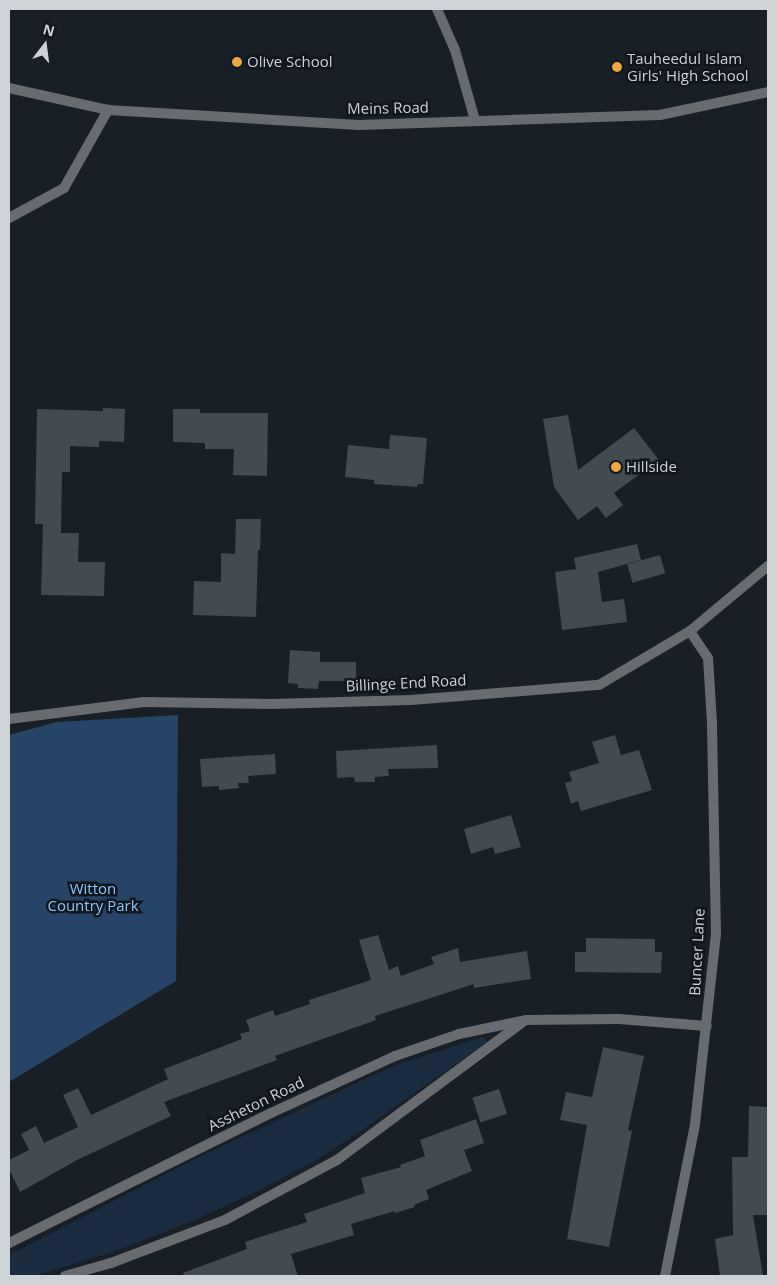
<!DOCTYPE html>
<style>
body{margin:0}
#map{position:relative;width:777px;height:1285px;overflow:hidden;background:#191f26;font-family:"Open Sans",sans-serif}
div>[style]{position:absolute}
.green>*{inset:0;background:#1a2c40}
.forest>*{inset:0;background:#264465}
.building>*{inset:0;background:#424a52;transform-origin:0 0}
.lane>*{height:10px;margin:-5px;padding:0 5px;transform-origin:5px;border-radius:5px;background:#686b6f}
.street>*{height:10px;margin:-5px;padding:0 5px;transform-origin:5px;border-radius:5px;background:#686b6f}
.dots>*{width:14px;height:14px;translate:-50% -50%;box-sizing:border-box;border:2px solid #10161d;border-radius:50%}
span{translate:-50% -50%;white-space:nowrap;text-align:center;line-height:1.15;-webkit-text-stroke:5px #10161d;paint-order:stroke}
.poi-label{font-size:15px;color:#ced3d8}
.left{translate:0 -50%;text-align:left}
.street-label{font-size:15px;color:#ced3d8}
.park-label{font-size:15px;color:#90c4fc}
.frame{position:absolute;inset:0;border:10px solid #ced3d8;pointer-events:none}
.north{position:absolute;left:20px;top:20px;width:50px;height:50px;-webkit-text-stroke:4px #10161d;paint-order:stroke;rotate:15deg;font-size:14px;font-weight:700;line-height:20px;text-align:center;color:#ced3d8}
.north::after{content:'';display:block;margin:auto;width:18px;height:22px;background:#ced3d8;clip-path:polygon(50% 0,100% 100%,50% 72%,0 100%)}
</style>
<div id="map">
<div class="green">
<div style="clip-path:polygon(483px 1037px,487px 1042px,365px 1128px,315px 1161px,262px 1189px,188px 1223px,113px 1252px,34px 1276px,9px 1276px,9px 1255px,197px 1158px,393px 1066px)"></div>
</div>
<div class="forest">
<div style="clip-path:polygon(178px 715px,176px 981px,9px 1082px,9px 735px,57px 722px)"></div>
</div>
<div class="building">
<div style="clip-path:polygon(103px 408px,125px 409px,124px 442px,99px 441px,99px 447px,70px 446px,70px 472px,62px 472px,61px 533px,79px 533px,78px 562px,105px 562px,104px 596px,41px 595px,43px 524px,35px 524px,37px 409px,103px 411px)"></div>
<div style="clip-path:polygon(173px 409px,200px 409px,200px 413px,268px 413px,267px 476px,233px 475px,234px 449px,205px 449px,205px 443px,173px 442px)"></div>
<div style="clip-path:polygon(568px 415px,578px 470px,634px 428px,659px 460px,614px 493px,623px 505px,606px 518px,597px 506px,578px 520px,554px 487px,543px 419px)"></div>
<div style="clip-path:polygon(390px 435px,427px 438px,423px 484px,418px 484px,417px 487px,374px 484px,374px 480px,345px 477px,348px 445px,389px 449px)"></div>
<div style="clip-path:polygon(236px 519px,261px 519px,260px 550px,258px 550px,256px 617px,193px 615px,194px 581px,221px 582px,221px 553px,235px 554px)"></div>
<div style="clip-path:polygon(637px 544px,641px 560px,598px 572px,602px 602px,624px 599px,627px 622px,562px 630px,555px 572px,576px 569px,574px 558px)"></div>
<div style="left:660px;top:555px;width:19px;height:34px;rotate:74deg"></div>
<div style="clip-path:polygon(290px 650px,320px 652px,320px 662px,356px 662px,356px 681px,319px 681px,318px 689px,298px 688px,298px 684px,288px 683px)"></div>
<div style="clip-path:polygon(615px 735px,621px 755px,639px 750px,652px 790px,581px 811px,578px 801px,571px 804px,565px 783px,572px 781px,569px 772px,599px 763px,592px 742px)"></div>
<div style="clip-path:polygon(437px 745px,438px 768px,388px 769px,389px 776px,375px 777px,375px 782px,355px 782px,354px 777px,337px 778px,336px 751px)"></div>
<div style="clip-path:polygon(275px 754px,276px 774px,248px 776px,249px 783px,238px 783px,239px 788px,219px 790px,219px 786px,202px 787px,200px 759px)"></div>
<div style="clip-path:polygon(511px 815px,521px 847px,495px 854px,493px 847px,471px 854px,464px 829px)"></div>
<div style="clip-path:polygon(378px 935px,389px 970px,398px 966px,401px 976px,434px 964px,431px 957px,458px 948px,460px 962px,527px 951px,531px 979px,474px 988px,474px 984px,375px 1016px,376px 1020px,275px 1056px,277px 1060px,164px 1102px,171px 1116px,79px 1159px,20px 1192px,9px 1169px,9px 1160px,29px 1150px,21px 1134px,36px 1126px,44px 1143px,78px 1127px,63px 1095px,78px 1088px,91px 1115px,168px 1079px,164px 1069px,242px 1039px,240px 1034px,250px 1031px,246px 1020px,273px 1010px,275px 1016px,310px 1004px,309px 1000px,371px 980px,359px 940px)"></div>
<div style="clip-path:polygon(586px 938px,655px 939px,655px 952px,662px 952px,661px 973px,575px 972px,575px 952px,586px 952px)"></div>
<div style="clip-path:polygon(603px 1047px,644px 1056px,628px 1130px,632px 1131px,609px 1247px,567px 1239px,587px 1125px,560px 1120px,566px 1092px,592px 1097px)"></div>
<div style="left:499px;top:1089px;width:26px;height:28px;rotate:72deg"></div>
<div style="clip-path:polygon(749px 1106px,768px 1107px,768px 1215px,753px 1215px,763px 1276px,720px 1276px,715px 1239px,733px 1235px,732px 1157px,748px 1157px)"></div>
<div style="clip-path:polygon(476px 1119px,484px 1143px,464px 1150px,472px 1171px,426px 1190px,429px 1199px,414px 1205px,415px 1207px,395px 1213px,395px 1211px,351px 1224px,354px 1235px,291px 1254px,298px 1276px,184px 1276px,183px 1273px,247px 1249px,245px 1242px,307px 1222px,304px 1214px,365px 1193px,361px 1178px,401px 1167px,400px 1165px,425px 1156px,420px 1140px)"></div>
</div>
<div class="lane">
<div style="left:437px;top:9px;width:45px;rotate:66.3deg"></div>
<div style="left:455px;top:50px;width:73px;rotate:74.1deg"></div>
</div>
<div class="street">
<div style="left:9px;top:88px;width:101px;rotate:12.5deg"></div>
<div style="left:108px;top:110px;width:251px;rotate:3.4deg"></div>
<div style="left:359px;top:125px;width:301px;rotate:-1.9deg"></div>
<div style="left:660px;top:115px;width:110px;rotate:-12deg"></div>
<div style="left:9px;top:218px;width:63px;rotate:-28.6deg"></div>
<div style="left:64px;top:188px;width:90px;rotate:-60.6deg"></div>
<div style="left:9px;top:719px;width:136px;rotate:-7.2deg"></div>
<div style="left:144px;top:702px;width:128px;rotate:0.9deg"></div>
<div style="left:272px;top:704px;width:139px;rotate:-1.6deg"></div>
<div style="left:411px;top:700px;width:189px;rotate:-4.6deg"></div>
<div style="left:599px;top:685px;width:106px;rotate:-30.7deg"></div>
<div style="left:690px;top:631px;width:102px;rotate:-39.8deg"></div>
<div style="left:9px;top:1243px;width:292px;rotate:-26.4deg"></div>
<div style="left:271px;top:1113px;width:136px;rotate:-24.7deg"></div>
<div style="left:395px;top:1056px;width:68px;rotate:-19deg"></div>
<div style="left:459px;top:1034px;width:68px;rotate:-11.8deg"></div>
<div style="left:526px;top:1020px;width:93px;rotate:-0.6deg"></div>
<div style="left:619px;top:1019px;width:88px;rotate:4.5deg"></div>
<div style="left:65px;top:1276px;width:48px;rotate:-15.8deg"></div>
<div style="left:111px;top:1263px;width:122px;rotate:-20.7deg"></div>
<div style="left:225px;top:1220px;width:127px;rotate:-28.2deg"></div>
<div style="left:337px;top:1160px;width:232px;rotate:-36.6deg"></div>
<div style="left:665px;top:1276px;width:155px;rotate:-78.8deg"></div>
<div style="left:695px;top:1124px;width:191px;rotate:-83.7deg"></div>
<div style="left:716px;top:934px;width:211px;rotate:-91.1deg"></div>
<div style="left:712px;top:723px;width:65px;rotate:-93.5deg"></div>
<div style="left:708px;top:658px;width:32px;rotate:-124deg"></div>
</div>
<div class="dots">
<div style="left:237px;top:62px;background:#f0a63f"></div>
<div style="left:617px;top:67px;background:#f0a63f"></div>
<div style="left:616px;top:467px;background:#f0a63f"></div>
</div>
<div class="poi-label">
<span class="left" style="left:627px;top:67px">Tauheedul Islam<br>Girls' High School</span>
<span class="left" style="left:247px;top:62px">Olive School</span>
<span class="left" style="left:626px;top:467px">Hillside</span>
</div>
<div class="street-label">
<span style="left:388px;top:108px;rotate:-1deg">Meins Road</span>
<span style="left:406px;top:683px;rotate:-3deg">Billinge End Road</span>
<span style="left:697px;top:952px;rotate:-87deg">Buncer Lane</span>
<span style="left:256px;top:1104px;rotate:-26deg">Assheton Road</span>
</div>
<div class="park-label">
<span style="left:93px;top:897px">Witton<br>Country Park</span>
</div>
<div class="frame"></div>
<div class="north">N</div>
</div>
